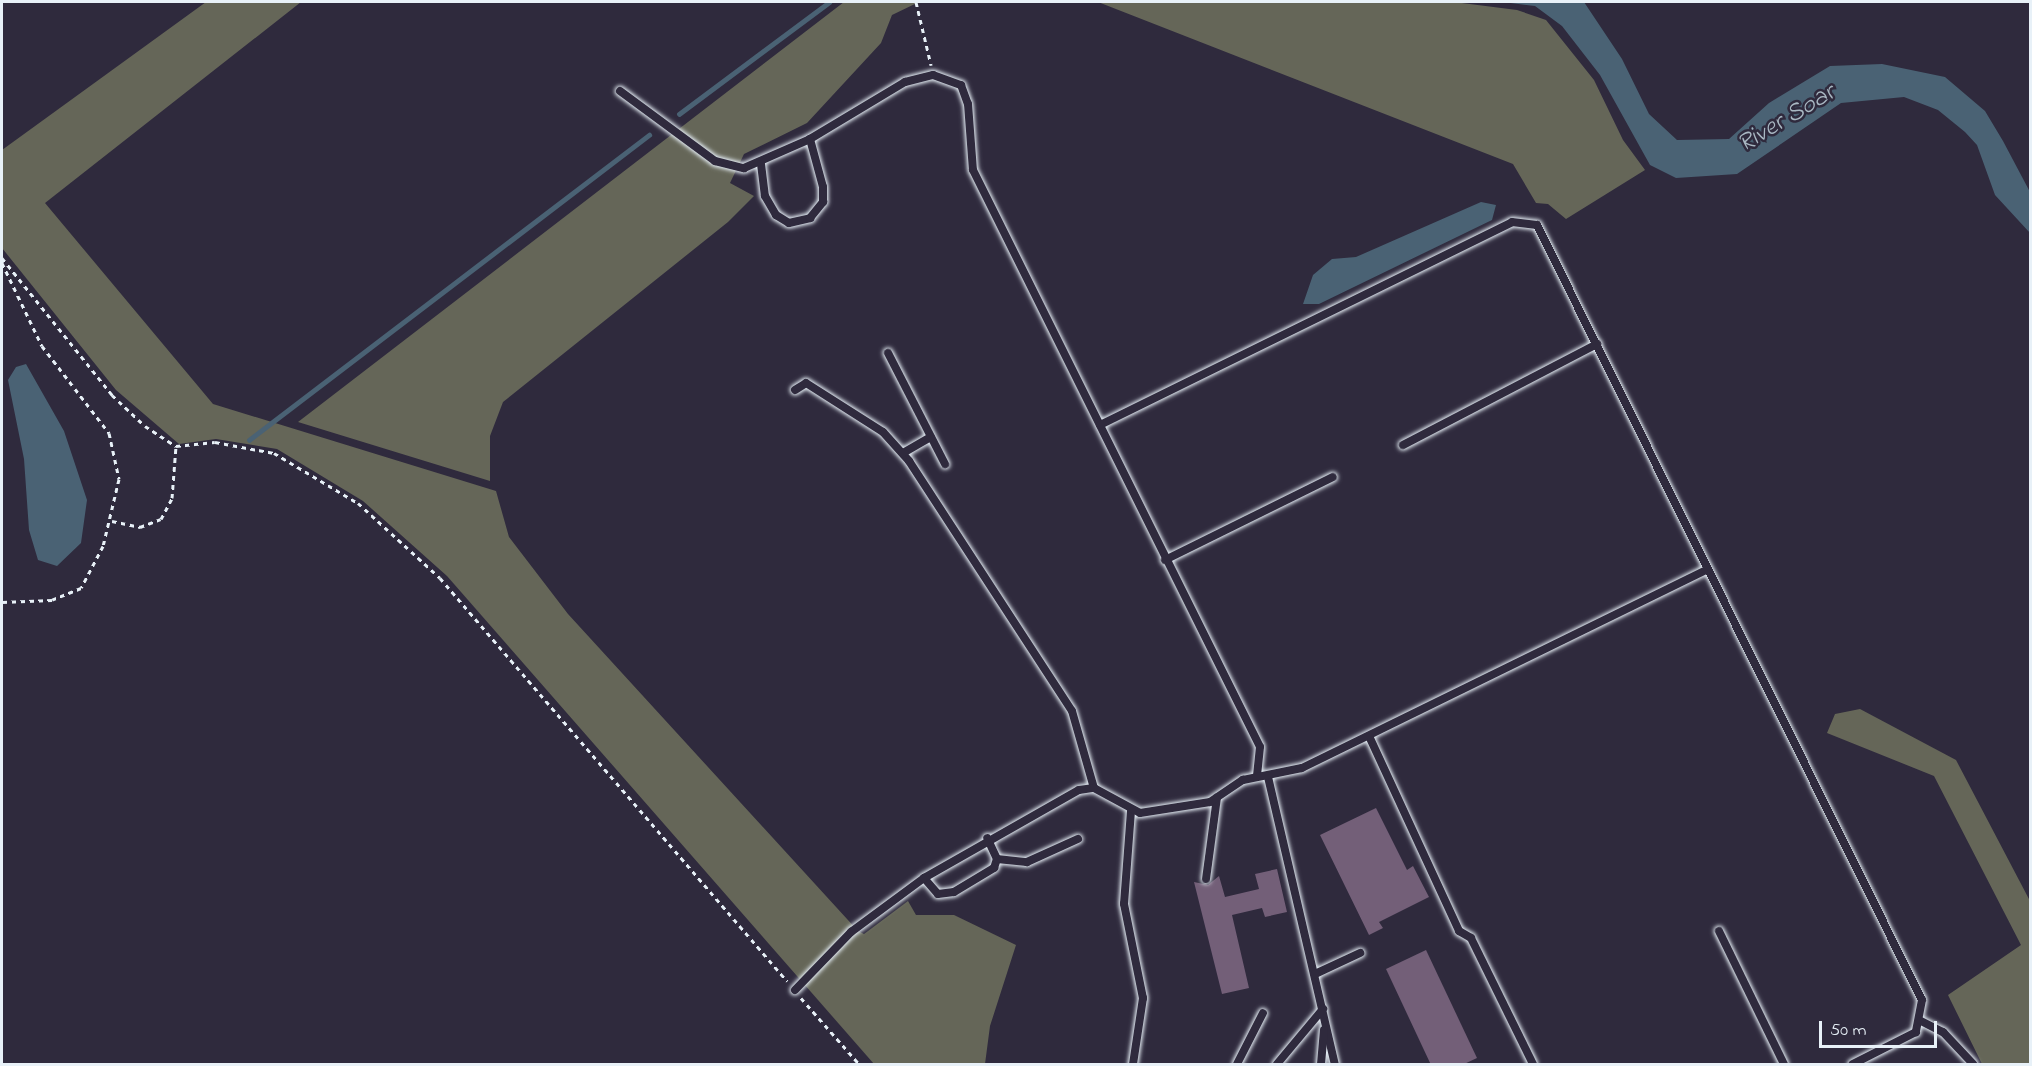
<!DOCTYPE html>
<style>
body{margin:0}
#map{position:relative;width:2032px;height:1066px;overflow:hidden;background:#2f2a3d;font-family:"Indie Flower",sans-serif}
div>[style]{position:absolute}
.green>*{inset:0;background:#656658}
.water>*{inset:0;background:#4a6274}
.stream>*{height:4.5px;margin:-2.25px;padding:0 2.25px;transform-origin:2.25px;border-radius:2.25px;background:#4a6274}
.building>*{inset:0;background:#735f78}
.path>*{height:3px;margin-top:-1.5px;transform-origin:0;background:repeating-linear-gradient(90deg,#e8f1f8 0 4.5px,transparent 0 9px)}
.roads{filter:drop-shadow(0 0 2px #e8f1f8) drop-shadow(0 0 2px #e8f1f8)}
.service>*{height:8px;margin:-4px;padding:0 4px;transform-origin:4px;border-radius:4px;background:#2f2a3d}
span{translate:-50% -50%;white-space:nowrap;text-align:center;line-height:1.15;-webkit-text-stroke:5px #2f2a3d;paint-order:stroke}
.water-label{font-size:26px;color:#a9b8c3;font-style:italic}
.frame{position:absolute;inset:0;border:3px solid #e8f1f8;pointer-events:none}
.scale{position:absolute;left:1819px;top:1021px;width:118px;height:27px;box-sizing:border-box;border:3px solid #e8f1f8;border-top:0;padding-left:8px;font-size:18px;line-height:21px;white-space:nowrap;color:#e8f1f8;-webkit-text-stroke:4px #2f2a3d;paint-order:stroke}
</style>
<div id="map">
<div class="green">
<div style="clip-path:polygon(206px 2px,301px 2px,45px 203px,213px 404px,496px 491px,509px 537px,568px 614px,858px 931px,864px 934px,908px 901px,916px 915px,954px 915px,1016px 945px,990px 1026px,985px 1064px,874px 1064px,447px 576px,363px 501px,277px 449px,216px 439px,179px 444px,116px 390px,2px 248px,2px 150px)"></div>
<div style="clip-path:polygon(844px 2px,919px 2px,892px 15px,881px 43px,807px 123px,744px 154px,730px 183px,754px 196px,728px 222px,503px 402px,490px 436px,490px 481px,298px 422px)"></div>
<div style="clip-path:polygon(1098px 2px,1454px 2px,1517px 10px,1546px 20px,1594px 80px,1623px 140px,1645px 170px,1566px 219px,1548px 204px,1536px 203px,1513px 164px)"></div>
<div style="clip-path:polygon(1860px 709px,1956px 760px,2030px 901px,2030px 1064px,1982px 1064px,1948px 995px,2021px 945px,1934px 776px,1827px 733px,1835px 714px)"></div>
</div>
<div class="water">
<div style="clip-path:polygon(1503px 2px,1584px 2px,1622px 59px,1649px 114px,1677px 140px,1729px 139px,1769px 103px,1830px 66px,1882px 64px,1945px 77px,1985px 111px,2003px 141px,2030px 192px,2030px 233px,1995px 195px,1977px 145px,1965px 132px,1938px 110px,1904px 97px,1841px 103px,1737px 174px,1676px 178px,1650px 165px,1600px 75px,1562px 26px,1535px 6px)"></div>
<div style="clip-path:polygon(1481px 202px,1496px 205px,1492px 220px,1319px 304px,1303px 304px,1313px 275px,1332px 259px,1356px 257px)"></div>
<div style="clip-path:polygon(26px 364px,64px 431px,87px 500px,81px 543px,57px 566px,38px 560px,29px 530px,24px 459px,8px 380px,16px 367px)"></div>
</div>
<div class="stream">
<div style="left:679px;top:114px;width:187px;rotate:-36.7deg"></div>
<div style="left:249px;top:440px;width:503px;rotate:-37.33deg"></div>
</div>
<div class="building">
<div style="clip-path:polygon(1376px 808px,1407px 870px,1413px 866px,1429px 897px,1379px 922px,1383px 928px,1369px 935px,1320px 835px)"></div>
<div style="clip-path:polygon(1277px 869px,1287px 912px,1265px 917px,1262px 908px,1232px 915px,1249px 988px,1222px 994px,1194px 882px,1208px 885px,1219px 876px,1225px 897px,1259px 889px,1255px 874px)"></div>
<div style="clip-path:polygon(1426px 950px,1477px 1058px,1462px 1065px,1431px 1065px,1386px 969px)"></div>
</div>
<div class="path">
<div style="left:916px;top:2px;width:65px;rotate:76.6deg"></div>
<div style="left:2px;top:258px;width:176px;rotate:51.2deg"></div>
<div style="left:112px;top:395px;width:45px;rotate:43.2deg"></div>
<div style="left:145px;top:426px;width:37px;rotate:33deg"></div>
<div style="left:176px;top:446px;width:39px;rotate:-6deg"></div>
<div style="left:215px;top:442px;width:60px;rotate:10.6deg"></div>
<div style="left:274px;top:453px;width:98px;rotate:30.8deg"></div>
<div style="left:358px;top:503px;width:111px;rotate:42.4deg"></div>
<div style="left:440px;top:578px;width:532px;rotate:49.27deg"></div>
<div style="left:2px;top:263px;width:92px;rotate:64.3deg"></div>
<div style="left:42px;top:346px;width:110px;rotate:52.4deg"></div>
<div style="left:109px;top:433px;width:47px;rotate:77.7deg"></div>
<div style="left:119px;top:479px;width:69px;rotate:103.4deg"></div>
<div style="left:103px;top:546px;width:47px;rotate:117.6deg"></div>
<div style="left:81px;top:588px;width:31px;rotate:158deg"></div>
<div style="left:52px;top:600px;width:50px;rotate:177.7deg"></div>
<div style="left:112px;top:521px;width:29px;rotate:12deg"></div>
<div style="left:140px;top:527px;width:22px;rotate:-21deg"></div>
<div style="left:161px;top:519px;width:24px;rotate:-62deg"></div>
<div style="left:172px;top:498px;width:52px;rotate:-85.6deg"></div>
<div style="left:801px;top:998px;width:88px;rotate:48.7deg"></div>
</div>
<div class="roads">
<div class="service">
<div style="left:620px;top:91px;width:118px;rotate:36.4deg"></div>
<div style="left:715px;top:161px;width:30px;rotate:14deg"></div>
<div style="left:744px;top:168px;width:72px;rotate:-23.7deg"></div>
<div style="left:810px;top:139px;width:111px;rotate:-31deg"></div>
<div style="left:905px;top:82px;width:29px;rotate:-14deg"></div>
<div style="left:933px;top:75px;width:30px;rotate:20deg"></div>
<div style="left:961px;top:85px;width:20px;rotate:70deg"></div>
<div style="left:968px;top:104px;width:66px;rotate:85.7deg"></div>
<div style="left:973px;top:170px;width:644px;rotate:63.55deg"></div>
<div style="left:1260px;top:747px;width:29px;rotate:96deg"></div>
<div style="left:761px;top:164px;width:32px;rotate:83deg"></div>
<div style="left:765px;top:196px;width:22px;rotate:60deg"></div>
<div style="left:776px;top:215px;width:15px;rotate:32deg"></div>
<div style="left:789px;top:223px;width:22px;rotate:-13deg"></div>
<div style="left:810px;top:218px;width:21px;rotate:-51deg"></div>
<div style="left:823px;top:202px;width:15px;rotate:-90deg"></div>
<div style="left:823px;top:187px;width:50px;rotate:-105.2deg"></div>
<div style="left:888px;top:353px;width:125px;rotate:62.8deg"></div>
<div style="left:795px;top:390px;width:13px;rotate:-32deg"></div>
<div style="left:806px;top:383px;width:91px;rotate:32.5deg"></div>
<div style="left:883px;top:432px;width:39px;rotate:48deg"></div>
<div style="left:909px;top:461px;width:298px;rotate:56.9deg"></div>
<div style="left:1072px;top:711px;width:80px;rotate:74.1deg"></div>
<div style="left:1100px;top:425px;width:459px;rotate:-26.2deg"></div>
<div style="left:1512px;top:222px;width:25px;rotate:7deg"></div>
<div style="left:1537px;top:225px;width:865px;rotate:63.58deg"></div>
<div style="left:1922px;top:1000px;width:33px;rotate:101deg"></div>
<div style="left:1916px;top:1032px;width:71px;rotate:153.1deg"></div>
<div style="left:1403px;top:445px;width:219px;rotate:-27.5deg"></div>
<div style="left:903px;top:453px;width:32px;rotate:-30deg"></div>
<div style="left:1165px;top:560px;width:187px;rotate:-26.3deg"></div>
<div style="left:1369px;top:736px;width:215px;rotate:65.2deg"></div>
<div style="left:1459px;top:931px;width:14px;rotate:30deg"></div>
<div style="left:1471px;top:938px;width:140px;rotate:63.8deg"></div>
<div style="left:1268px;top:777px;width:295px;rotate:76.9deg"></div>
<div style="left:1131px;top:811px;width:93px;rotate:94.3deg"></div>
<div style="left:1124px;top:904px;width:96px;rotate:78.6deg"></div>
<div style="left:1143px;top:998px;width:67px;rotate:98.6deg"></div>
<div style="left:997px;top:859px;width:30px;rotate:6deg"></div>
<div style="left:1027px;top:862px;width:56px;rotate:-24.3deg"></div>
<div style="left:924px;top:878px;width:21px;rotate:49deg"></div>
<div style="left:938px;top:894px;width:16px;rotate:-7deg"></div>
<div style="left:954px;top:892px;width:47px;rotate:-31deg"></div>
<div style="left:994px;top:868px;width:9px;rotate:-72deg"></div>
<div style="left:997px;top:859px;width:23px;rotate:-115deg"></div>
<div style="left:1206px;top:879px;width:82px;rotate:-82.3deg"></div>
<div style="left:1719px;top:931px;width:148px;rotate:64deg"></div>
<div style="left:1315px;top:974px;width:50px;rotate:-25deg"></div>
<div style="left:795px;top:990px;width:81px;rotate:-46deg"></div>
<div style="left:851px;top:932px;width:91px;rotate:-36.5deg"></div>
<div style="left:924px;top:878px;width:178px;rotate:-29.6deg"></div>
<div style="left:1079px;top:790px;width:15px;rotate:-8deg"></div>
<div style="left:1094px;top:788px;width:52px;rotate:28.5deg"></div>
<div style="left:1140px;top:813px;width:71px;rotate:-8.9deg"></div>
<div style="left:1210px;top:802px;width:40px;rotate:-34deg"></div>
<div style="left:1243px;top:780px;width:60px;rotate:-11.5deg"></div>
<div style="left:1302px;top:768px;width:450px;rotate:-26.1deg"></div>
<div style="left:1921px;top:1021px;width:25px;rotate:27deg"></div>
<div style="left:1943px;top:1032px;width:44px;rotate:46.8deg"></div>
<div style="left:1237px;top:1064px;width:57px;rotate:-63deg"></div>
<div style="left:1277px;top:1064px;width:72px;rotate:-50.1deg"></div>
<div style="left:1321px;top:1064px;width:34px;rotate:-85deg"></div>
</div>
</div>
<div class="water-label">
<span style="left:1787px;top:120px;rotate:-31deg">River Soar</span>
</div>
<div class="frame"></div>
<div class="scale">50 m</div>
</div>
